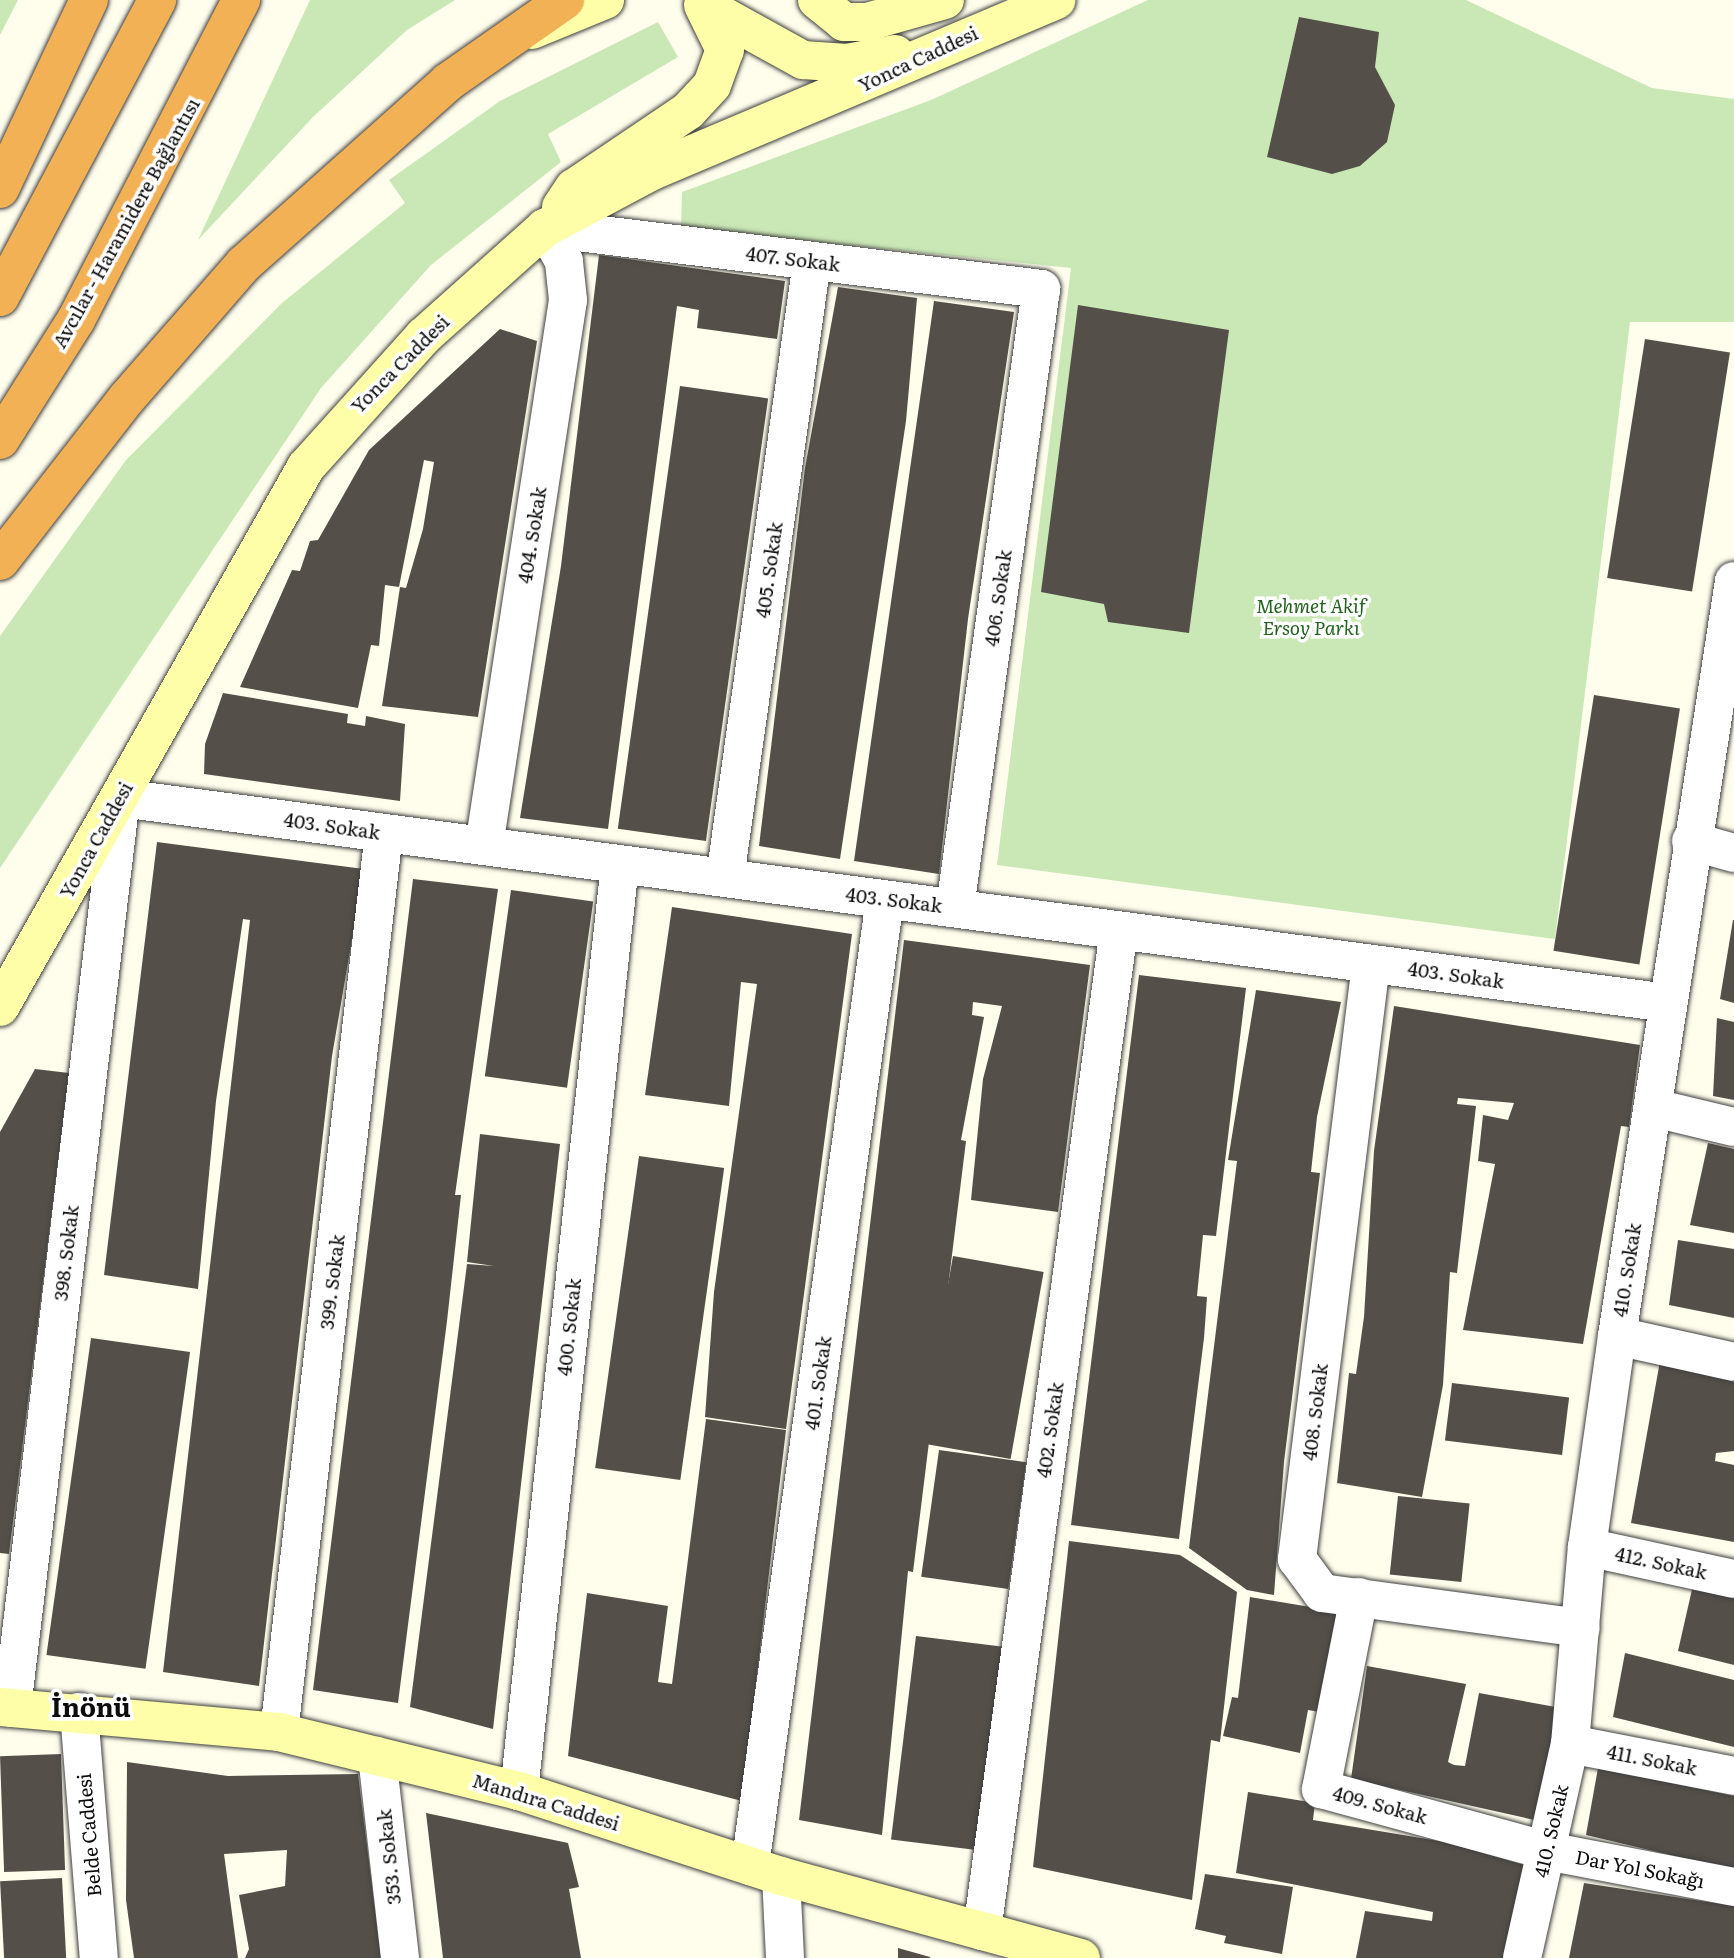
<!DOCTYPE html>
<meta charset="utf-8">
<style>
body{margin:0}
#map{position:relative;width:1734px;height:1958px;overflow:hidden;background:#fffdec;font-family:Literata,serif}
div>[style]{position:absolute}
.green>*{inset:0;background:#cae8b6}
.building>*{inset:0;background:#554f49;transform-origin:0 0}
.roads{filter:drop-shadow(0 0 2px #3f3f3f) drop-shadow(0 0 2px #3f3f3f)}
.street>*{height:38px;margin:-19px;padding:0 19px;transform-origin:19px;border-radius:19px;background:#fff}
.secondary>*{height:38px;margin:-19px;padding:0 19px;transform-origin:19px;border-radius:19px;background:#fdfea7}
.highway>*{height:38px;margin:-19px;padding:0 19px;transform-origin:19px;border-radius:19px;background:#f3b156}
span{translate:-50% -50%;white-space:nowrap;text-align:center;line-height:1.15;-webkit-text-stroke:7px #fff;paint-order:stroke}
.street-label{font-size:19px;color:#0c0c0c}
.park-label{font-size:19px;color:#23631e;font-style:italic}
.district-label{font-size:26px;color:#0c0c0c;font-weight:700}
</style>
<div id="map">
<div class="green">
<div style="clip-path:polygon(0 0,18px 0,0 35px)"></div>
<div style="clip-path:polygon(310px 0,455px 0,407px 30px,313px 117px,198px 240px)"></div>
<div style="clip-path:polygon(1148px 0,1466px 0,1652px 88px,1734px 99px,1734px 322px,1630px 322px,1555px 939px,997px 865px,1071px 268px,681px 228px,682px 192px,931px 100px)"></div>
<div style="clip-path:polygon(658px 22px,678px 57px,548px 134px,561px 162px,431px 265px,321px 388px,0 868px,0 636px,126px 460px,282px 303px,405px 203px,389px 180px,500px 101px)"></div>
</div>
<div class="building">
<div style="clip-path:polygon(1299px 17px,1379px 32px,1375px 67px,1395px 105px,1387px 142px,1360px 166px,1332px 174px,1267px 157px)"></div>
<div style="clip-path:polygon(599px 255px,785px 281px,777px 339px,697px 328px,699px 310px,677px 306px,608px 829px,520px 818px,561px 566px)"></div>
<div style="clip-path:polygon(838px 287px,917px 298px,906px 421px,840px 859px,759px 846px,805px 468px)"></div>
<div style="clip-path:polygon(934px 301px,1014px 312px,968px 619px,939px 874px,854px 861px)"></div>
<div style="clip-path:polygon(1078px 305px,1229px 330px,1189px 633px,1108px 622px,1104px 604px,1041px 592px)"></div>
<div style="clip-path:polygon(500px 329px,537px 341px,478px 717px,382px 706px,400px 587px,406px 588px,423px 529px,434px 462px,424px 460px,399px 587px,385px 585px,379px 646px,371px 645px,358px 708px,240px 687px,292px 570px,300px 571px,310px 541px,318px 540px,369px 450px)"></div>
<div style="left:1645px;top:339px;width:86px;height:242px;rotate:9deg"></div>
<div style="left:680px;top:386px;width:89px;height:447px;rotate:8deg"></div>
<div style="clip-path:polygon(223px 693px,348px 714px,347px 723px,365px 726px,366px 716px,405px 724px,400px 801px,204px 774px,205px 744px)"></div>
<div style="left:1594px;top:695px;width:87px;height:259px;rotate:9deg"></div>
<div style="clip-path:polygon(157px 842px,364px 869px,332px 1056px,259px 1686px,163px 1672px,250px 920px,243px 919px,216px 1101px,198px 1289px,104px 1275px)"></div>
<div style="clip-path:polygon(413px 879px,498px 889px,455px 1195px,461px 1195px,447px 1321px,398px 1703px,313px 1690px)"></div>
<div style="left:511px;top:890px;width:83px;height:188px;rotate:8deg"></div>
<div style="clip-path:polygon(672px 907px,852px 934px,786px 1429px,705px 1417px,714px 1292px,757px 984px,741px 982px,729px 1106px,645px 1095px)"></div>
<div style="clip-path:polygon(1733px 920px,1734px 920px,1734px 1003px,1720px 999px)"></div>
<div style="clip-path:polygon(904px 940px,1090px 965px,1058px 1212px,971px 1200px,983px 1079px,1002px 1006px,973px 1002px,972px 1015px,984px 1017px,961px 1140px,966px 1141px,913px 1572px,908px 1571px,882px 1835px,799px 1820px)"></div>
<div style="clip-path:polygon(1139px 975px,1246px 988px,1216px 1236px,1203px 1235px,1197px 1296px,1207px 1297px,1204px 1338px,1179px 1539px,1071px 1525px)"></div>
<div style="clip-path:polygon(1256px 990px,1341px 1002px,1317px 1117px,1311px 1172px,1320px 1173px,1284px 1462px,1274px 1595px,1247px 1590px,1189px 1548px,1237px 1161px,1228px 1160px)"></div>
<div style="clip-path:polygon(1394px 1006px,1640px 1045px,1629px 1127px,1621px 1126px,1583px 1344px,1463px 1330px,1495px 1164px,1478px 1161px,1483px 1115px,1508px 1120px,1514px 1103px,1458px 1098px,1457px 1104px,1476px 1106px,1457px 1273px,1450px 1272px,1443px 1385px,1422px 1497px,1337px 1483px,1349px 1373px,1356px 1374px,1364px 1317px,1374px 1151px)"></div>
<div style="clip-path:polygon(1717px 1018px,1734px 1022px,1734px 1100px,1713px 1096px)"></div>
<div style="clip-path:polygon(35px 1069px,69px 1073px,9px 1554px,0 1553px,0 1132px)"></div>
<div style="clip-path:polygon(480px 1134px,560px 1144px,493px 1729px,410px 1707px,467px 1264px,494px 1266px,467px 1262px)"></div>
<div style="clip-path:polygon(1708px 1143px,1734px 1149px,1734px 1233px,1690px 1225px)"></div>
<div style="left:639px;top:1156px;width:86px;height:315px;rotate:8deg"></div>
<div style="clip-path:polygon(1678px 1240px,1734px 1249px,1734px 1318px,1669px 1305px)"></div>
<div style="left:953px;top:1256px;width:92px;height:190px;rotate:10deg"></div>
<div style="left:91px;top:1338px;width:100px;height:320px;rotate:8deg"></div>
<div style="clip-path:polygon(1660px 1361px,1734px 1377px,1734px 1451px,1716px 1453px,1715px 1461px,1734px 1465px,1734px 1542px,1631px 1523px)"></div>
<div style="left:1452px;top:1383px;width:118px;height:58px;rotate:7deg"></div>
<div style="clip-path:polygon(706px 1419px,786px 1430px,742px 1801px,568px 1756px,587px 1593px,668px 1606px,658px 1682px,672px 1684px)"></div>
<div style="left:939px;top:1450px;width:88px;height:128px;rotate:8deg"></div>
<div style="left:1398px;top:1496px;width:72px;height:79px;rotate:6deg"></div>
<div style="clip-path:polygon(1069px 1541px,1180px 1555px,1237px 1592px,1220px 1742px,1211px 1740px,1192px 1900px,1033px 1867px)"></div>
<div style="clip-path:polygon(1693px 1585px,1734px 1593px,1734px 1665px,1678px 1651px)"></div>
<div style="clip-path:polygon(1250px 1597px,1340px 1612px,1320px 1712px,1308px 1710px,1300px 1753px,1223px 1736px,1232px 1697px,1238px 1698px)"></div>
<div style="left:916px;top:1636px;width:88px;height:205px;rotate:7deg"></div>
<div style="clip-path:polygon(1625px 1653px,1734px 1680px,1734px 1747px,1613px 1717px)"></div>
<div style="clip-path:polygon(1367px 1666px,1466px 1684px,1448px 1762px,1454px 1765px,1465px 1766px,1479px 1693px,1561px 1708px,1539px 1821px,1351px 1779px)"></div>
<div style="left:61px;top:1754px;width:116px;height:61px;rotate:88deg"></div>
<div style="clip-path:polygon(127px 1762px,228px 1776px,358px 1774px,381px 1958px,245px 1958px,249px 1949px,239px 1895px,285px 1886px,287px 1850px,224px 1854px,238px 1958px,134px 1958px,126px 1900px)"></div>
<div style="clip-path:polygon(1598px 1768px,1734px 1796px,1734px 1870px,1586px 1835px)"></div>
<div style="clip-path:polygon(1248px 1792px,1315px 1803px,1313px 1820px,1445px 1842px,1528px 1866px,1505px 1958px,1356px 1958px,1365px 1911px,1432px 1921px,1433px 1912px,1236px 1873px)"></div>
<div style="clip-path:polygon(426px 1813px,568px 1843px,579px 1887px,569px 1889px,581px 1958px,443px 1958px)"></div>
<div style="clip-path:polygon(1205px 1874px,1293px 1887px,1282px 1954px,1224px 1943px,1226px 1936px,1195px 1929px)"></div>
<div style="left:62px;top:1878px;width:80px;height:62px;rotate:87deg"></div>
<div style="clip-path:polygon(1584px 1883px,1734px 1906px,1734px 1958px,1569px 1958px)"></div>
<div style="clip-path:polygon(898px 1948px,930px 1957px,930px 1958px,898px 1958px)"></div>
</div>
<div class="roads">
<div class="street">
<div style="left:545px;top:228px;width:500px;rotate:7deg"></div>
<div style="left:1041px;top:289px;width:625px;rotate:97.91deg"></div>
<div style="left:1691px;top:841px;width:45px;rotate:15.6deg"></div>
<div style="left:484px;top:846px;width:552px;rotate:-81.25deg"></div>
<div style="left:568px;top:300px;width:39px;rotate:-96deg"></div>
<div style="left:564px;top:261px;width:38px;rotate:-120deg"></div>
<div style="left:725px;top:878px;width:623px;rotate:-81.97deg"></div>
<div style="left:1371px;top:964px;width:600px;rotate:97.09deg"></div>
<div style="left:1297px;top:1559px;width:42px;rotate:53.7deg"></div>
<div style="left:1322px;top:1593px;width:261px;rotate:7.7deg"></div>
<div style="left:1654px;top:1108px;width:82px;rotate:13.4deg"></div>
<div style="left:1617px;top:1336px;width:120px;rotate:12.5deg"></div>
<div style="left:1587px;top:1547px;width:150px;rotate:12.3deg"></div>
<div style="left:1359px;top:1597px;width:196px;rotate:101.2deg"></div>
<div style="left:1321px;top:1789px;width:234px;rotate:15.3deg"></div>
<div style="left:1547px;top:1851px;width:190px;rotate:10.9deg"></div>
<div style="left:12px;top:1708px;width:917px;rotate:-83.17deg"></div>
<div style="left:121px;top:798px;width:1560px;rotate:7.55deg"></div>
<div style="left:79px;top:1712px;width:247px;rotate:85.4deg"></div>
<div style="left:279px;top:1732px;width:905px;rotate:-83.34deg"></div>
<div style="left:1570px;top:1744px;width:167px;rotate:11deg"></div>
<div style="left:377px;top:1756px;width:203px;rotate:83.5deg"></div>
<div style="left:519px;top:1791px;width:932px;rotate:-83.78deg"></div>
<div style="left:750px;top:1866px;width:976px;rotate:-82.05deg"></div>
<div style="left:781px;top:1876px;width:82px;rotate:87.2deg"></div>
<div style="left:982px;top:1931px;width:1010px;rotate:-82.21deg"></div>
<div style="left:1522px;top:1958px;width:219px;rotate:-77.4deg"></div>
<div style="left:1570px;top:1744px;width:198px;rotate:-85.1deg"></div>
<div style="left:1587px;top:1547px;width:213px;rotate:-81.9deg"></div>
<div style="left:1617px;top:1336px;width:764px;rotate:-81.19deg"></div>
</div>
<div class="secondary">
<div style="left:817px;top:0;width:35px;rotate:39deg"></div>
<div style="left:844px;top:22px;width:23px"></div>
<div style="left:867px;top:22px;width:81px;rotate:-15.8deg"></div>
<div style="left:705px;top:6px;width:112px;rotate:28.9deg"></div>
<div style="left:803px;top:60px;width:44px;rotate:3.9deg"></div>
<div style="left:847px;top:63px;width:49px;rotate:-10.6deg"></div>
<div style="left:532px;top:30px;width:79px;rotate:-22.3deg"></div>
<div style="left:561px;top:207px;width:23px;rotate:-56deg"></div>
<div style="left:574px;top:188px;width:138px;rotate:-34deg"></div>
<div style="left:688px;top:111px;width:35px;rotate:-47deg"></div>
<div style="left:712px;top:85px;width:37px;rotate:-70deg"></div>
<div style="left:725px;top:50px;width:50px;rotate:-116.1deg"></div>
<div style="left:0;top:1007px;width:621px;rotate:-60.46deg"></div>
<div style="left:306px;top:467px;width:176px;rotate:-48deg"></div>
<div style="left:424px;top:336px;width:162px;rotate:-41.8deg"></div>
<div style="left:545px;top:228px;width:121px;rotate:-28deg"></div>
<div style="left:652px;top:171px;width:439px;rotate:-22.9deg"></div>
<div style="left:0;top:1707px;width:280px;rotate:5.1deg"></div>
<div style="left:279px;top:1732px;width:247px;rotate:13.8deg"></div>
<div style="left:519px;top:1791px;width:275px;rotate:18deg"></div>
<div style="left:781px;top:1876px;width:311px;rotate:15.3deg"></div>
</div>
<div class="highway">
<div style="left:0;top:189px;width:209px;rotate:-64.8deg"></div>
<div style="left:0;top:297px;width:336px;rotate:-62.1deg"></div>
<div style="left:0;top:440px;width:142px;rotate:-57.7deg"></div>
<div style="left:76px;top:320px;width:360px;rotate:-62.7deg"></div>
<div style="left:0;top:561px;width:207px;rotate:-52.1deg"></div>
<div style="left:127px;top:398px;width:178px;rotate:-48.9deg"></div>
<div style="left:244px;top:264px;width:273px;rotate:-41.7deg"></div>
<div style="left:448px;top:82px;width:143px;rotate:-35deg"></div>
</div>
</div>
<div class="street-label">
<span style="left:918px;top:59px;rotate:-25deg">Yonca Caddesi</span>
<span style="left:126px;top:223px;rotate:-61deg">Avcılar - Haramidere Bağlantısı</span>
<span style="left:793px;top:259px;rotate:7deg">407. Sokak</span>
<span style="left:400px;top:364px;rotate:-45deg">Yonca Caddesi</span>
<span style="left:532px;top:535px;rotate:-81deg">404. Sokak</span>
<span style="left:769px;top:570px;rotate:-82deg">405. Sokak</span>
<span style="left:998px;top:598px;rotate:-82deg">406. Sokak</span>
<span style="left:332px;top:826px;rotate:8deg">403. Sokak</span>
<span style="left:96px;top:840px;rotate:-61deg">Yonca Caddesi</span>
<span style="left:894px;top:900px;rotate:7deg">403. Sokak</span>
<span style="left:1456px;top:975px;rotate:8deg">403. Sokak</span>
<span style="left:66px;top:1253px;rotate:-83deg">398. Sokak</span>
<span style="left:1627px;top:1270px;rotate:-81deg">410. Sokak</span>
<span style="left:332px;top:1282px;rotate:-83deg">399. Sokak</span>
<span style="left:569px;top:1327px;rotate:-84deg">400. Sokak</span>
<span style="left:818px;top:1383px;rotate:-82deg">401. Sokak</span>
<span style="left:1315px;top:1412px;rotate:-83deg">408. Sokak</span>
<span style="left:1050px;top:1430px;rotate:-82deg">402. Sokak</span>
<span style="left:1661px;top:1563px;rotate:12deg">412. Sokak</span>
<span style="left:1652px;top:1760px;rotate:11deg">411. Sokak</span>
<span style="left:546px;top:1802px;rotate:17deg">Mandıra Caddesi</span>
<span style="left:1380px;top:1805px;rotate:15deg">409. Sokak</span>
<span style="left:1551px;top:1831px;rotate:-77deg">410. Sokak</span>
<span style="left:89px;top:1835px;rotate:-95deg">Belde Caddesi</span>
<span style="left:389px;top:1857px;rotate:-96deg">353. Sokak</span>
<span style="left:1640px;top:1869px;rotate:11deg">Dar Yol Sokağı</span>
</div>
<div class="park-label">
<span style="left:1311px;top:617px">Mehmet Akif<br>Ersoy Parkı</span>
</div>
<div class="district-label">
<span style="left:91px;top:1706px">İnönü</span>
</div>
</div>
